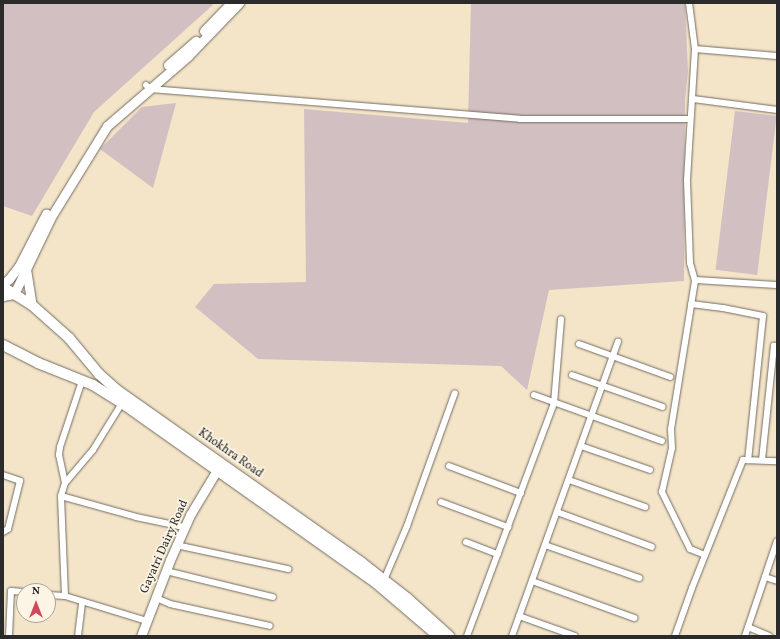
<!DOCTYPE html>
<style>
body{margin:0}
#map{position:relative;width:780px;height:639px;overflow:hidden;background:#f4e4c8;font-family:Vollkorn,serif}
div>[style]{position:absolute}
.industrial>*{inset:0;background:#d2bfc1;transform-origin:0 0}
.roads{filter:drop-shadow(0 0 1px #716c62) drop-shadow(0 0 1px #716c62)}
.street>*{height:6px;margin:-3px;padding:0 3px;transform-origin:3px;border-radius:3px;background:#fff}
.secondary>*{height:9px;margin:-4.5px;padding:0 4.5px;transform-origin:4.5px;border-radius:4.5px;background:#fff}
.primary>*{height:10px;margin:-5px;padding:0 5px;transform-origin:5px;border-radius:5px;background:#fff}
span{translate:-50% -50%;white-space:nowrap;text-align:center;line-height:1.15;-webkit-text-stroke:3.5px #fcf5e5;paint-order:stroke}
.street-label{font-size:12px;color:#2b2b2b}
.frame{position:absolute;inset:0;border:4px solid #2b2b2b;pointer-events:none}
.north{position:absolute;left:16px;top:583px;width:40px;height:40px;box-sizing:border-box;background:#fcf5e5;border:1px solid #a8a49b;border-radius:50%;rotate:0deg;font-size:11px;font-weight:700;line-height:16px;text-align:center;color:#2b2b2b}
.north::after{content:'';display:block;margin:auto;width:14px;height:18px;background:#d1495b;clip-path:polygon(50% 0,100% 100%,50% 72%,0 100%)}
</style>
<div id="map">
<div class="industrial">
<div style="clip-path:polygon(3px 3px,215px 3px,94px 112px,32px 216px,3px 206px)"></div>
<div style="clip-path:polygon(471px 3px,685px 3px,688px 72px,685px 100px,684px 281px,549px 290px,527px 390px,501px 366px,258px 359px,195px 307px,214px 284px,306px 282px,304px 109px,468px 123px)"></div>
<div style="clip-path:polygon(176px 103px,153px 188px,100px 149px,142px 107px)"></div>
<div style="left:735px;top:111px;width:42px;height:160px;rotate:7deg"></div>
</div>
<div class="roads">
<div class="street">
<div style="left:689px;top:3px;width:46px;rotate:82.6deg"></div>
<div style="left:695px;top:49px;width:132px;rotate:93.5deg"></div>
<div style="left:687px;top:181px;width:82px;rotate:87.9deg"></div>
<div style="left:690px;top:263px;width:18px;rotate:74deg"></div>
<div style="left:695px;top:49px;width:82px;rotate:4.9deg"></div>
<div style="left:146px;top:85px;width:6px;rotate:45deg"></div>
<div style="left:150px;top:89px;width:371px;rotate:4.6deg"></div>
<div style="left:520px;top:119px;width:170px"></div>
<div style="left:693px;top:99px;width:85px;rotate:7.5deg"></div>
<div style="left:691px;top:304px;width:32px;rotate:7deg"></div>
<div style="left:723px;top:308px;width:41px;rotate:11.3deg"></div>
<div style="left:763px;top:316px;width:145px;rotate:95.9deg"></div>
<div style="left:579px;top:344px;width:97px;rotate:19.9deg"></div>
<div style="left:572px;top:375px;width:96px;rotate:19.4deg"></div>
<div style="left:534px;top:395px;width:136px;rotate:19.8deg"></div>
<div style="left:581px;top:446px;width:73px;rotate:19.2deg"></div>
<div style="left:762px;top:460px;width:115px;rotate:-84deg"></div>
<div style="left:774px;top:346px;width:3px"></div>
<div style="left:449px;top:466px;width:77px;rotate:20.6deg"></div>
<div style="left:3px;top:475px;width:18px;rotate:19deg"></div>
<div style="left:20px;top:481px;width:49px;rotate:104deg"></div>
<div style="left:8px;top:529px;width:6px;rotate:149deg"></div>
<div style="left:569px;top:480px;width:81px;rotate:19.6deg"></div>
<div style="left:65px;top:483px;width:29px;rotate:-102deg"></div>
<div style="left:59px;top:455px;width:8px;rotate:-83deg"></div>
<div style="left:60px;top:447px;width:70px;rotate:-71.6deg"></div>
<div style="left:61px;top:496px;width:14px;rotate:-73deg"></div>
<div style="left:65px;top:483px;width:43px;rotate:-49.7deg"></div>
<div style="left:93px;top:450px;width:55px;rotate:-58.3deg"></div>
<div style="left:441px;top:502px;width:72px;rotate:20.5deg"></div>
<div style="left:557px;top:512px;width:101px;rotate:20.2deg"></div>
<div style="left:466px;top:542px;width:34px;rotate:21deg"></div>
<div style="left:176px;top:545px;width:115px;rotate:12.1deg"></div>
<div style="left:545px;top:545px;width:100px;rotate:19.3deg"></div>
<div style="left:705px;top:555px;width:16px;rotate:-158deg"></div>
<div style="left:690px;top:549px;width:64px;rotate:-116.2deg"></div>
<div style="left:662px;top:492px;width:45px;rotate:-77.2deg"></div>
<div style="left:672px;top:448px;width:19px;rotate:-93deg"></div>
<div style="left:671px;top:429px;width:151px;rotate:-80.8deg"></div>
<div style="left:695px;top:280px;width:82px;rotate:3.5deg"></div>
<div style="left:166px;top:571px;width:110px;rotate:13.7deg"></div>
<div style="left:765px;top:577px;width:13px;rotate:18deg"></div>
<div style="left:384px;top:580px;width:59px;rotate:-66.9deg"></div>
<div style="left:407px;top:526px;width:141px;rotate:-70.2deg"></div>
<div style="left:532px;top:581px;width:109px;rotate:19.9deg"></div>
<div style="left:48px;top:595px;width:17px;rotate:3deg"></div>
<div style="left:65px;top:596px;width:86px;rotate:17deg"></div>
<div style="left:65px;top:596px;width:100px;rotate:-92.3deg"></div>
<div style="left:61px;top:496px;width:78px;rotate:15.6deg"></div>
<div style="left:136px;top:517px;width:49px;rotate:11.8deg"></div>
<div style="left:156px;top:598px;width:15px;rotate:23deg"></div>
<div style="left:170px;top:604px;width:102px;rotate:12.4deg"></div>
<div style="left:519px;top:616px;width:59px;rotate:19.7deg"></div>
<div style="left:748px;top:627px;width:23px;rotate:23deg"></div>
<div style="left:9px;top:636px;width:45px;rotate:-87.5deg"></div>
<div style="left:11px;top:591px;width:13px;rotate:4deg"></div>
<div style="left:78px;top:636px;width:34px;rotate:-83deg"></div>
<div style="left:467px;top:636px;width:249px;rotate:-69.5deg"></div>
<div style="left:554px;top:403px;width:84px;rotate:-85.2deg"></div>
<div style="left:512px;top:636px;width:313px;rotate:-70.2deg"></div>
<div style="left:675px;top:636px;width:51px;rotate:-70.5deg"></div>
<div style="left:692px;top:588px;width:138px;rotate:-68.3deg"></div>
<div style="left:743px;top:460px;width:34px;rotate:2deg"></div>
<div style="left:745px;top:636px;width:100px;rotate:-71.4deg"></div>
</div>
<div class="secondary">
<div style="left:204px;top:31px;width:39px;rotate:-46deg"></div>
<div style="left:168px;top:65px;width:37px;rotate:-41deg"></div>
<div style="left:26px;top:269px;width:36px;rotate:81deg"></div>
<div style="left:3px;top:284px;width:8px;rotate:-40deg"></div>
<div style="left:9px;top:279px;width:16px;rotate:-52deg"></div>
<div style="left:19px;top:266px;width:59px;rotate:-62.6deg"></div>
<div style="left:3px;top:296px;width:11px;rotate:-10deg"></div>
<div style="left:14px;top:294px;width:85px;rotate:-64.3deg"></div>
<div style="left:51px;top:217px;width:107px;rotate:-58.4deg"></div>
<div style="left:107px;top:126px;width:107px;rotate:-40.8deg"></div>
<div style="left:188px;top:56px;width:74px;rotate:-46.1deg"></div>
<div style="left:141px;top:636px;width:81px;rotate:-69.1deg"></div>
<div style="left:170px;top:560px;width:49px;rotate:-66deg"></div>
<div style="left:190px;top:515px;width:58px;rotate:-59deg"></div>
</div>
<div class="primary">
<div style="left:3px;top:287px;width:34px;rotate:32deg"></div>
<div style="left:32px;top:305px;width:50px;rotate:41.7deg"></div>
<div style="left:69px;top:338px;width:47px;rotate:50.2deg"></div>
<div style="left:99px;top:374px;width:24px;rotate:42deg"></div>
<div style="left:117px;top:390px;width:300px;rotate:35.2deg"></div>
<div style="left:362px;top:563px;width:57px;rotate:37.9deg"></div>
<div style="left:407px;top:598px;width:57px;rotate:42.1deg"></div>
<div style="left:3px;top:345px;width:39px;rotate:27deg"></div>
<div style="left:38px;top:363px;width:59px;rotate:21.8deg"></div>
<div style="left:93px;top:385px;width:34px;rotate:32deg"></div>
<div style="left:122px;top:403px;width:311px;rotate:35.3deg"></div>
<div style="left:376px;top:583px;width:82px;rotate:40.5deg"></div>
</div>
</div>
<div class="street-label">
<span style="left:230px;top:454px;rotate:35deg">Khokhra Road</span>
<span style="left:165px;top:547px;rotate:-66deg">Gayatri Dairy Road</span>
</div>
<div class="frame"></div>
<div class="north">N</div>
</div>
